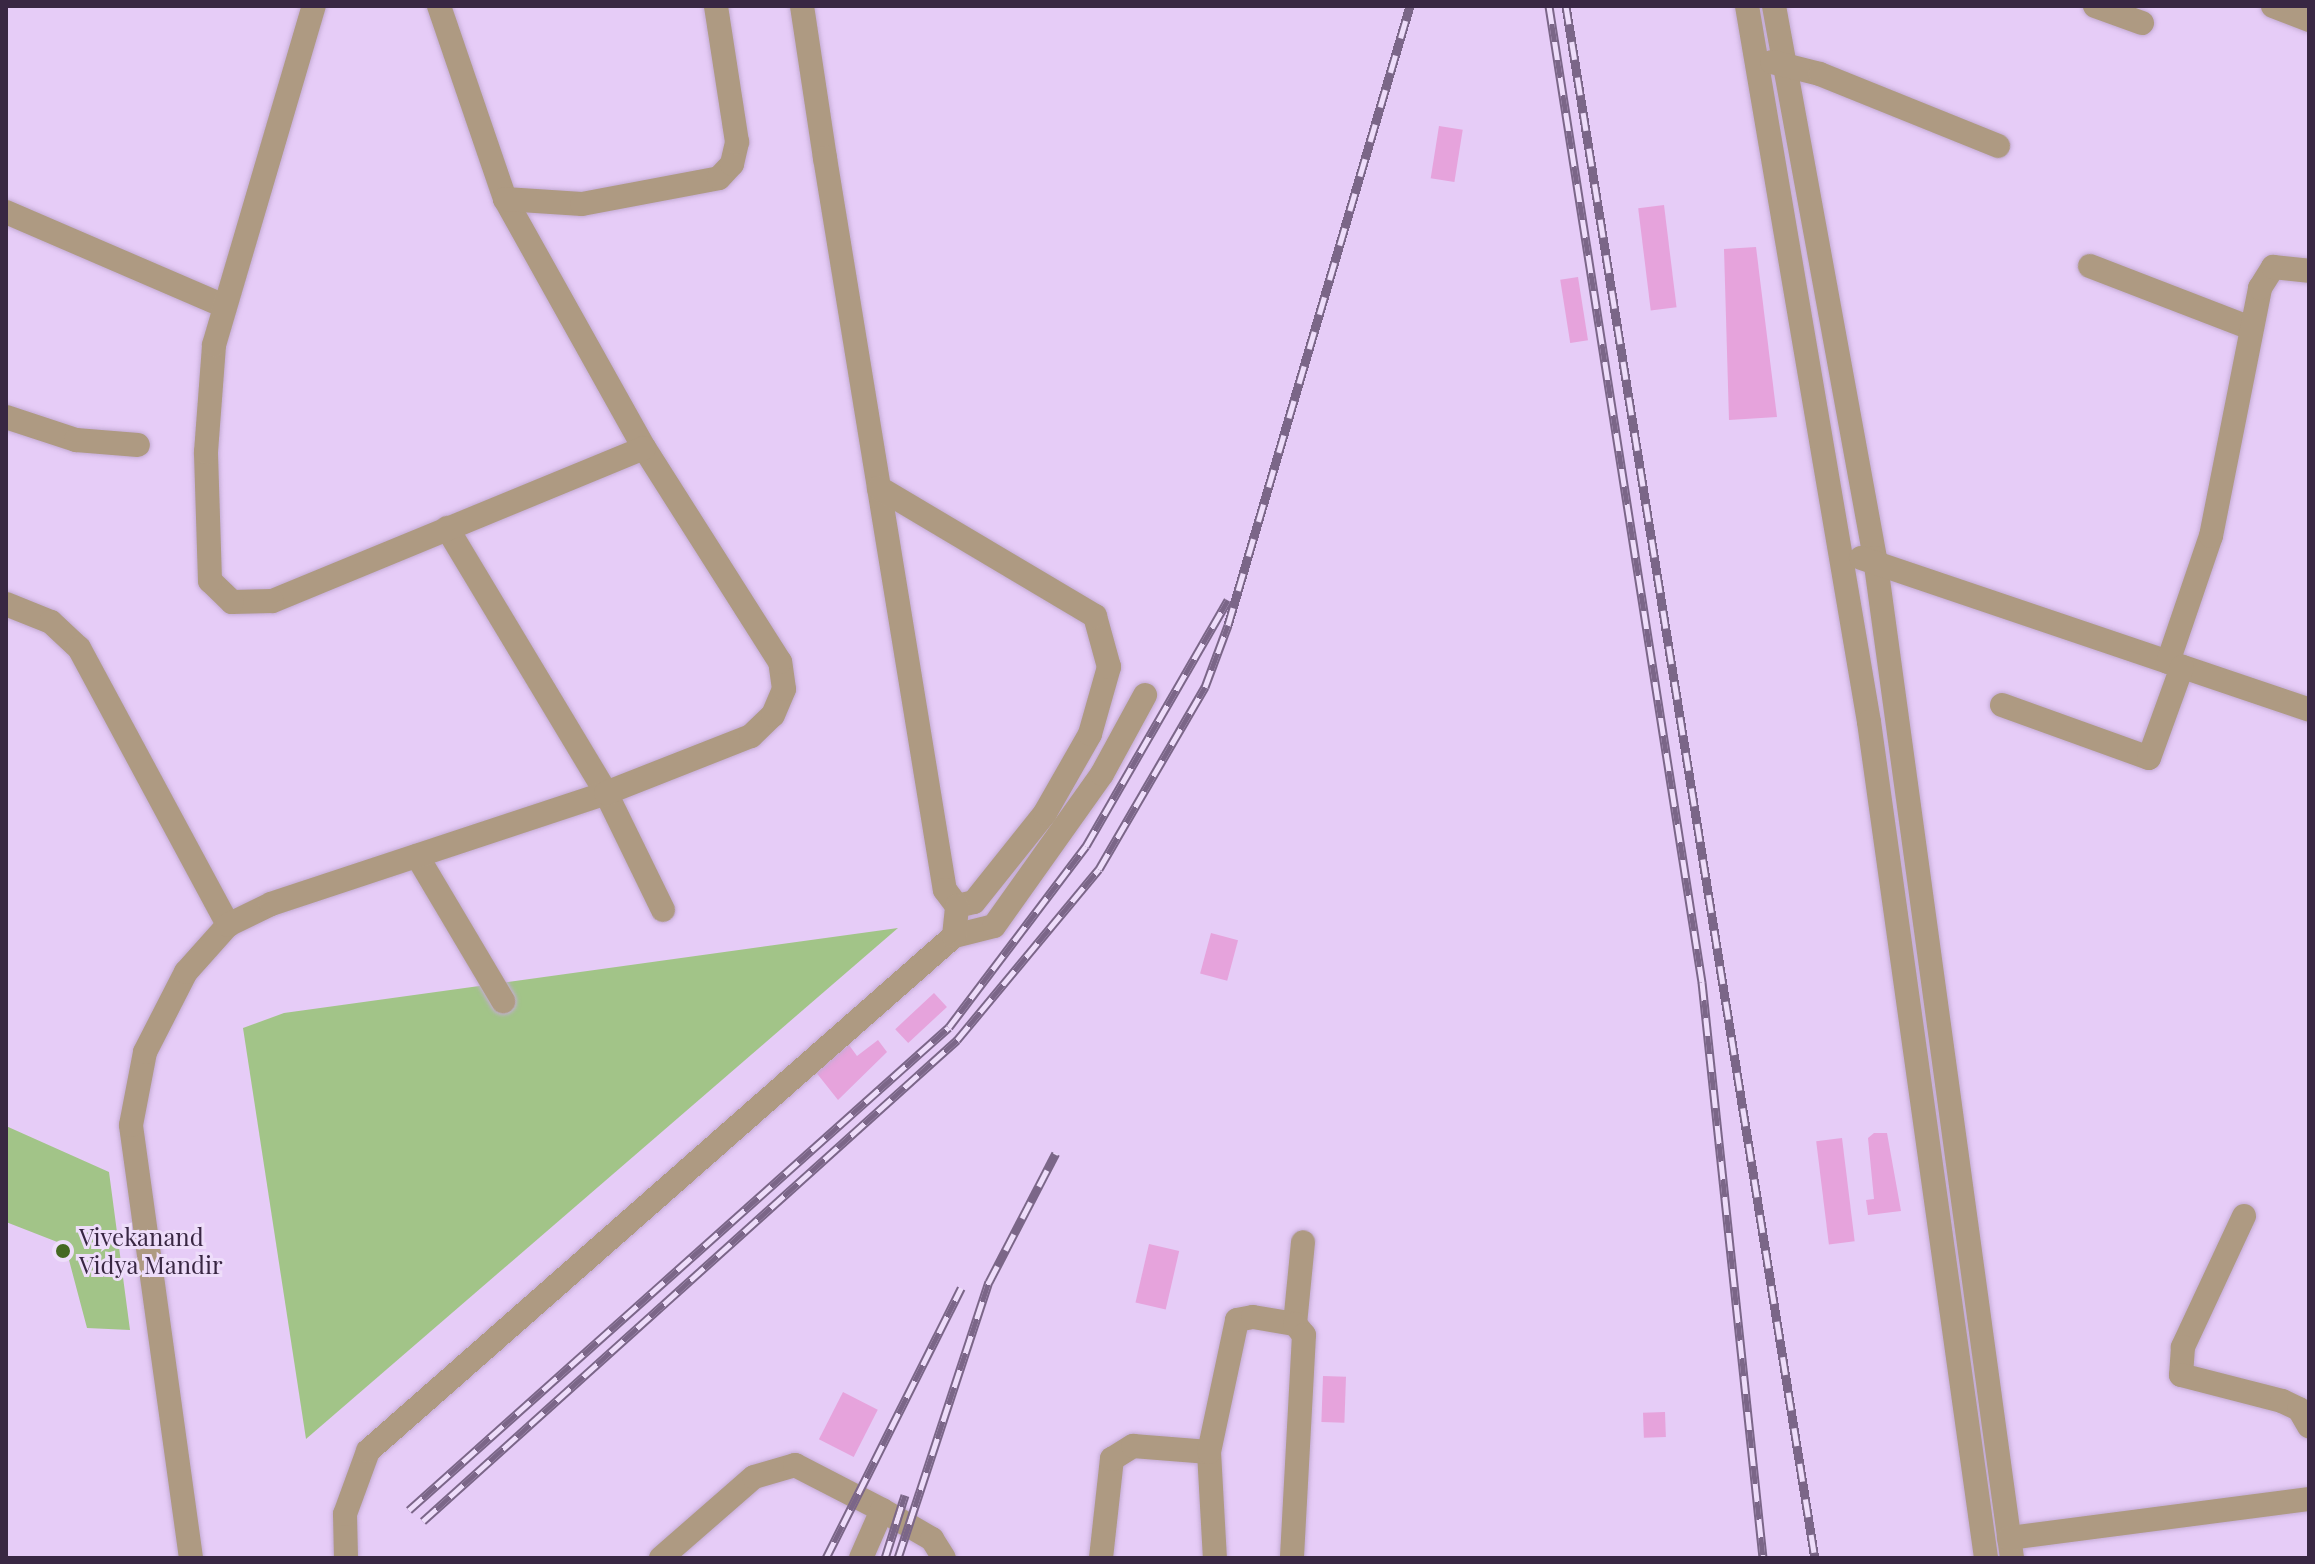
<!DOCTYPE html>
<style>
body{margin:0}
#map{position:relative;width:2315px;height:1564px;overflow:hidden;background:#e6ccf7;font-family:"Playfair Display",serif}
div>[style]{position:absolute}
.green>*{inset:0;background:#a2c488}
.building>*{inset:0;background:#e6a3dc;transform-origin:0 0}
.roads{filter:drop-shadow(0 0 2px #c3abd3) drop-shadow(0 0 2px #c3abd3)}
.minor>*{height:24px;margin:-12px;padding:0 12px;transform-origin:12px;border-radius:12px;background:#ae9a82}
.rail>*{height:9px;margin-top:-4.5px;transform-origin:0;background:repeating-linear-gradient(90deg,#eeddfa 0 18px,#7b6688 0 36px);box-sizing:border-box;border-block:2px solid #7b6688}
.dots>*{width:22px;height:22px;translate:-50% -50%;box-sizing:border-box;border:4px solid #eeddfa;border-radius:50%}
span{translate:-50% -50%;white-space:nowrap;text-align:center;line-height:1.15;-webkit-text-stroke:6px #eeddfa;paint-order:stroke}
.poi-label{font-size:24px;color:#392743}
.left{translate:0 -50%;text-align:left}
.frame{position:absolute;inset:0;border:8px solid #392743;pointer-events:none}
</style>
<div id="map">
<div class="green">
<div style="clip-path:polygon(898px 928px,306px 1439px,243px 1028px,284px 1013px)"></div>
<div style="clip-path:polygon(6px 1126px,109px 1172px,130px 1330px,87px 1328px,65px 1245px,6px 1222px)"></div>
</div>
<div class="building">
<div style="left:1439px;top:126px;width:24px;height:53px;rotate:9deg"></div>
<div style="left:1664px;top:205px;width:103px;height:26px;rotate:83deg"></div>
<div style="clip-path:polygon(1756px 247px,1777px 417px,1729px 420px,1724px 249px)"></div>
<div style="left:1578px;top:277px;width:64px;height:18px;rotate:81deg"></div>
<div style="left:1211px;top:933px;width:28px;height:42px;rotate:15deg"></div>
<div style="left:934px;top:993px;width:19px;height:53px;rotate:47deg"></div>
<div style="clip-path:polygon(878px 1040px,887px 1052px,838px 1100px,815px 1071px,849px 1045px,857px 1056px)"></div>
<div style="clip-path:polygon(1874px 1133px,1887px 1133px,1901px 1211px,1868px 1215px,1866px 1200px,1874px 1199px,1868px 1138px)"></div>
<div style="left:1842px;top:1138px;width:104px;height:26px;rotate:83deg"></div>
<div style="left:1149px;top:1244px;width:31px;height:60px;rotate:13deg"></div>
<div style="left:1323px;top:1376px;width:23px;height:46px;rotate:2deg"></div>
<div style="left:843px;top:1392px;width:39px;height:53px;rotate:27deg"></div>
<div style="left:1665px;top:1412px;width:25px;height:22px;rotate:88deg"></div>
</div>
<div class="roads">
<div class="minor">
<div style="left:439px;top:6px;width:204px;rotate:71.1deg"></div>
<div style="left:505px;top:199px;width:285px;rotate:60.8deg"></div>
<div style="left:802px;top:6px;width:154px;rotate:81.4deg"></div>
<div style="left:825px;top:158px;width:334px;rotate:80.7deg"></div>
<div style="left:879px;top:488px;width:407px;rotate:80.7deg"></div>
<div style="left:945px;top:890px;width:20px;rotate:53deg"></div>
<div style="left:957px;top:906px;width:17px;rotate:-13deg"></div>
<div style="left:974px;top:902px;width:114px;rotate:-51.4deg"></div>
<div style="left:1045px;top:813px;width:91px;rotate:-60.3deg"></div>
<div style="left:1090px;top:734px;width:70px;rotate:-74.2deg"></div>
<div style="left:1109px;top:667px;width:53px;rotate:-105.4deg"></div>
<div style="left:1095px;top:616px;width:251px;rotate:-149.3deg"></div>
<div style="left:1747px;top:6px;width:726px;rotate:80.33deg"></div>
<div style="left:1869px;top:722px;width:844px;rotate:82.03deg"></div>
<div style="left:1774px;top:6px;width:561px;rotate:79.63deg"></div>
<div style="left:1875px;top:558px;width:1009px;rotate:82.2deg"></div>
<div style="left:2095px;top:6px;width:50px;rotate:19.9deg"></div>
<div style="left:2273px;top:6px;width:39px;rotate:21deg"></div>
<div style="left:1772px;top:62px;width:49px;rotate:14deg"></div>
<div style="left:1820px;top:74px;width:192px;rotate:22deg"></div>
<div style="left:505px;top:199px;width:77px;rotate:3.7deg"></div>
<div style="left:582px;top:204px;width:139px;rotate:-10.7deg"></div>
<div style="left:719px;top:178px;width:19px;rotate:-47deg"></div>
<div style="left:732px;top:164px;width:23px;rotate:-77deg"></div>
<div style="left:737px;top:142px;width:138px;rotate:-98.8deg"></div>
<div style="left:6px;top:212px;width:235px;rotate:23.3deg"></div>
<div style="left:2090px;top:266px;width:173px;rotate:21.1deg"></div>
<div style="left:6px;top:417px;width:74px;rotate:18.2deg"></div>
<div style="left:76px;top:440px;width:62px;rotate:4.6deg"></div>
<div style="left:447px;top:528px;width:309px;rotate:59deg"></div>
<div style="left:606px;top:793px;width:130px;rotate:64deg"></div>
<div style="left:1861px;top:558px;width:473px;rotate:18.7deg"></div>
<div style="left:6px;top:604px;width:48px;rotate:21.8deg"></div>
<div style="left:51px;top:622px;width:38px;rotate:43deg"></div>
<div style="left:79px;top:648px;width:315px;rotate:61.7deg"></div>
<div style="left:2168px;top:662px;width:133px;rotate:-71.2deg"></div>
<div style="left:2211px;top:536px;width:253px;rotate:-78.8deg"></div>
<div style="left:2260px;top:288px;width:25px;rotate:-58deg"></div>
<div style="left:2273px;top:267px;width:36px;rotate:6deg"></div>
<div style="left:2002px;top:705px;width:156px;rotate:19.8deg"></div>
<div style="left:2149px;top:758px;width:97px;rotate:-70.1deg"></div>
<div style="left:417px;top:856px;width:169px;rotate:59.3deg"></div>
<div style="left:954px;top:936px;width:41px;rotate:-14deg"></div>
<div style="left:994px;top:926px;width:186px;rotate:-54.6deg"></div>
<div style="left:1102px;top:774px;width:90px;rotate:-61.4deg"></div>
<div style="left:2244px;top:1216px;width:145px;rotate:115deg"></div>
<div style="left:2183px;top:1347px;width:28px;rotate:94deg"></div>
<div style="left:2181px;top:1375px;width:104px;rotate:14.4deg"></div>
<div style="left:2282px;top:1401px;width:19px;rotate:25deg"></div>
<div style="left:2299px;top:1409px;width:20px;rotate:60deg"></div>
<div style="left:1295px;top:1324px;width:82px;rotate:-84.4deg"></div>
<div style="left:1209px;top:1452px;width:106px;rotate:86.8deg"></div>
<div style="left:882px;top:1510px;width:58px;rotate:30.1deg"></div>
<div style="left:932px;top:1539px;width:22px;rotate:58deg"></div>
<div style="left:2009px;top:1538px;width:303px;rotate:-7.4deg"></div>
<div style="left:191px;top:1558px;width:437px;rotate:-97.9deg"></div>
<div style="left:131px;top:1125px;width:74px;rotate:-79.1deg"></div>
<div style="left:145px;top:1052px;width:90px;rotate:-62.9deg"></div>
<div style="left:186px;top:972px;width:63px;rotate:-48.2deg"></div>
<div style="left:228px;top:925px;width:48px;rotate:-26deg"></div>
<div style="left:271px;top:904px;width:353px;rotate:-18.3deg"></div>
<div style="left:606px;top:793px;width:156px;rotate:-21.5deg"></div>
<div style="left:751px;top:736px;width:30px;rotate:-44deg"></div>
<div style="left:773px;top:715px;width:28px;rotate:-67deg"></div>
<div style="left:784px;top:689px;width:27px;rotate:-98deg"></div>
<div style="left:780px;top:662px;width:254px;rotate:-122.4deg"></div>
<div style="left:644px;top:448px;width:402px;rotate:157.6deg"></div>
<div style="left:272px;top:601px;width:40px;rotate:178.6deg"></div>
<div style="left:232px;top:602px;width:30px;rotate:-136deg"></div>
<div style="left:210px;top:581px;width:129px;rotate:-91.8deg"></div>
<div style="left:206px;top:452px;width:107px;rotate:-85.7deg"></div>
<div style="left:214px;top:345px;width:353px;rotate:-73.6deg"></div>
<div style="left:346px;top:1558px;width:44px;rotate:-91.3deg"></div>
<div style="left:345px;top:1514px;width:67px;rotate:-69.9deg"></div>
<div style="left:368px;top:1451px;width:780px;rotate:-41.31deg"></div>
<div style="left:954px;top:936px;width:30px;rotate:-84deg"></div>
<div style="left:661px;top:1558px;width:123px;rotate:-41.1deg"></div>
<div style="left:754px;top:1477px;width:43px;rotate:-16.3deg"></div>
<div style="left:795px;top:1465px;width:98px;rotate:27.3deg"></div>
<div style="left:882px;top:1510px;width:52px;rotate:113.6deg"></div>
<div style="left:1101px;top:1558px;width:100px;rotate:-83.7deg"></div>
<div style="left:1112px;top:1459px;width:25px;rotate:-32deg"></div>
<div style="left:1133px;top:1446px;width:76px;rotate:4.5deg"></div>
<div style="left:1209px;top:1452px;width:135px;rotate:-78deg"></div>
<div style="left:1237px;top:1320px;width:16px;rotate:-11deg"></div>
<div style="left:1253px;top:1317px;width:43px;rotate:9.5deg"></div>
<div style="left:1295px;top:1324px;width:14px;rotate:51deg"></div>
<div style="left:1304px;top:1335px;width:223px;rotate:93.1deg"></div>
</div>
</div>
<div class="rail">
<div style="left:1549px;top:6px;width:988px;rotate:81.09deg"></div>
<div style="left:1702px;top:982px;width:579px;rotate:83.95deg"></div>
<div style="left:1566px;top:6px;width:1572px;rotate:80.89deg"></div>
<div style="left:409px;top:1510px;width:724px;rotate:-41.81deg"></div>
<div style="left:949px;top:1027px;width:227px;rotate:-52.9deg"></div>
<div style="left:1086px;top:846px;width:284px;rotate:-60deg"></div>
<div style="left:423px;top:1521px;width:719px;rotate:-42.01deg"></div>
<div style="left:957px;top:1040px;width:222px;rotate:-50.3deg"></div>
<div style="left:1099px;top:869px;width:211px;rotate:-59.8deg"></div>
<div style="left:1205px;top:687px;width:66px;rotate:-69.6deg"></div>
<div style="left:1228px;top:625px;width:645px;rotate:-73.62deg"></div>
<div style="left:826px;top:1558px;width:302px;rotate:-63.4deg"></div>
<div style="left:885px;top:1558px;width:66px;rotate:-72.4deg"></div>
<div style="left:898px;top:1558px;width:291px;rotate:-71.8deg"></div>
<div style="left:989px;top:1282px;width:145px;rotate:-62.6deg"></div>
</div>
<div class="dots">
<div style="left:63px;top:1251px;background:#456922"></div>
</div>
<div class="poi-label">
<span class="left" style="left:79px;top:1251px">Vivekanand<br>Vidya Mandir</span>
</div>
<div class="frame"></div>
</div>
